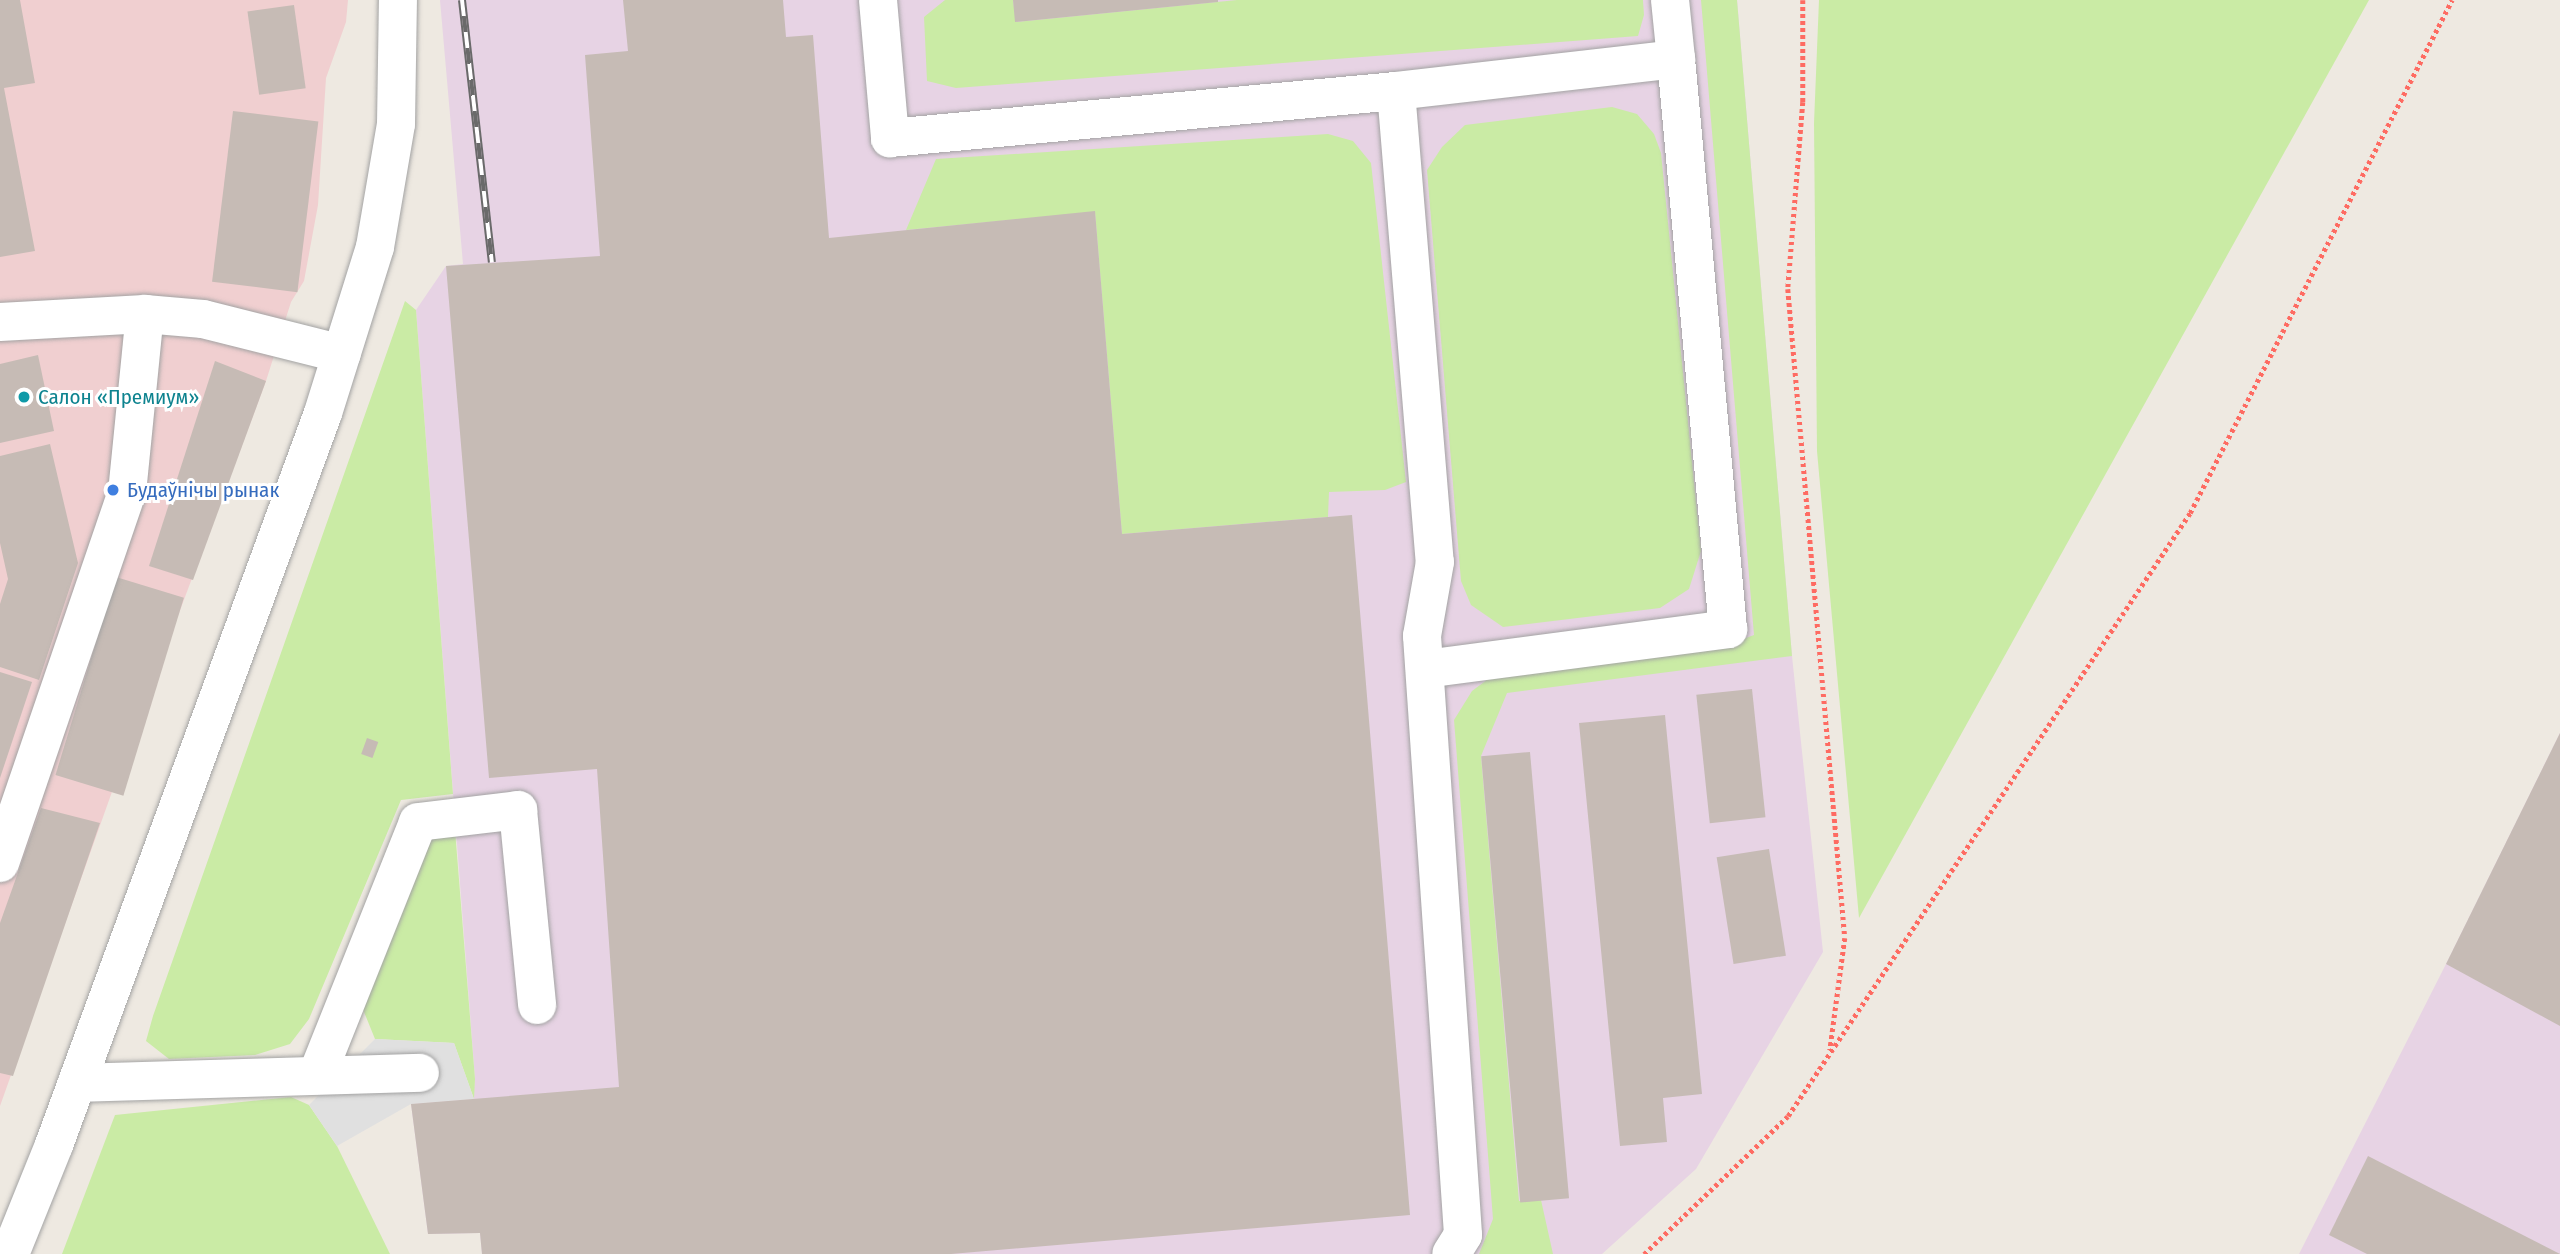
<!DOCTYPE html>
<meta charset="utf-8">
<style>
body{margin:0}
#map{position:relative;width:2560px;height:1254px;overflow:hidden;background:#eee9e1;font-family:"Fira Sans Condensed",sans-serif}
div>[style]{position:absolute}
.commercial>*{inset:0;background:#f0cfd0}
.industrial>*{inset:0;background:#e7d3e4}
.grass>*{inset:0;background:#caeba5}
.parking>*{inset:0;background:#e0e0e0}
.building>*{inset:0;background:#c6bbb5;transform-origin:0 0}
.path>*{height:4.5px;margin-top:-2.25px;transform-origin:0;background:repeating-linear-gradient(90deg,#fe6b62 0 3.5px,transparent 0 7px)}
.roads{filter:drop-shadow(0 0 2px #a3a3a3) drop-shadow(0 0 2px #a3a3a3)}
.minor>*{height:38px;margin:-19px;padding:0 19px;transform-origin:19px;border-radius:19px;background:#fff}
.rail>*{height:8px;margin-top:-4px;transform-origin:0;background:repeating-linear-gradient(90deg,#fff 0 16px,#6a6a6a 0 32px);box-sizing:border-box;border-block:2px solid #6a6a6a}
.dots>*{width:19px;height:19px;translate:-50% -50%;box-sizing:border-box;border:4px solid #fff;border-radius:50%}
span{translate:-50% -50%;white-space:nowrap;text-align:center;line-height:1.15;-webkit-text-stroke:6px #fff;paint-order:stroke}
.culture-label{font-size:21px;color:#0d838f}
.left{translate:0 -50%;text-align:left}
.shop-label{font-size:21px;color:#366cbe}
</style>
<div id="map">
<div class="commercial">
<div style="clip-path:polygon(0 0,348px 0,346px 22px,326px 78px,318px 205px,304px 281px,291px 302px,266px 381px,113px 789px,0 1106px)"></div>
</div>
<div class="industrial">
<div style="clip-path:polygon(440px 0,1737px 0,1792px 656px,1823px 952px,1696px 1169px,1602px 1254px,482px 1254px,480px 1233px,428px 1234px,411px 1104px,473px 1099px,475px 1079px,416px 310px,446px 266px,463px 264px)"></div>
<div style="clip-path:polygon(2560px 733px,2560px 1254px,2299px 1254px,2446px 964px)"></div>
</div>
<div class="grass">
<div style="clip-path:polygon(945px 0,1013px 0,1016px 22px,1237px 0,1643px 0,1644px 15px,1638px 36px,956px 88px,927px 81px,924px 17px)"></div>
<div style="clip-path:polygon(1701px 0,1737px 0,1792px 656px,1507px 693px,1481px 756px,1519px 1201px,1541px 1200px,1553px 1254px,1479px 1254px,1493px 1219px,1454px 720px,1472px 691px,1496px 673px,1735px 642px,1754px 635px)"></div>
<div style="clip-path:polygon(1819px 0,2369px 0,1859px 918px,1817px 451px,1814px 123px)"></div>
<div style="clip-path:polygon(1612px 107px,1637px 114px,1654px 134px,1661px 153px,1701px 551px,1689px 589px,1660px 608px,1503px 627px,1471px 605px,1461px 581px,1427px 170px,1442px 147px,1465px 125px)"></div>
<div style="clip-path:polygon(1328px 134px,1353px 141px,1371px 163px,1406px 482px,1385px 490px,1329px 492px,1328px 517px,1122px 534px,1095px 212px,906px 230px,936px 159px)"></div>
<div style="clip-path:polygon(405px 301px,416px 310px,453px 794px,401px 800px,309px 1019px,290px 1044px,255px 1055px,169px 1059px,146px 1041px,153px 1016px)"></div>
<div style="clip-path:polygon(455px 830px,475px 1079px,474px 1099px,454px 1043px,375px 1039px,362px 1007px,432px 836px)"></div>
<div style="clip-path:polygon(291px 1097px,309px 1105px,337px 1146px,390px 1254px,62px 1254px,115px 1115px)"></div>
</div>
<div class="parking">
<div style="clip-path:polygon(375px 1039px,454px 1043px,474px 1099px,411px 1104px,337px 1146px,309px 1105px)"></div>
</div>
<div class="building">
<div style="clip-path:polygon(0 0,20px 0,35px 83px,4px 88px,35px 251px,0 257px)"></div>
<div style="clip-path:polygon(623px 0,783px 0,786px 37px,813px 35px,829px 238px,1095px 211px,1122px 534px,1352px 515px,1410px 1215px,951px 1254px,482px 1254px,480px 1233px,428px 1234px,411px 1104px,619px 1087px,597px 769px,489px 778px,446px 266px,600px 256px,585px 55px,628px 51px)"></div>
<div style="clip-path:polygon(1013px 0,1218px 0,1218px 2px,1015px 22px)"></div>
<div style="left:294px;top:5px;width:84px;height:47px;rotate:82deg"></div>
<div style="left:233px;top:111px;width:86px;height:172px;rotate:7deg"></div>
<div style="clip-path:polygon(38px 355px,54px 431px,0 443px,0 364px)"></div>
<div style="clip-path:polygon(215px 361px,266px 381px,193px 580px,149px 566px)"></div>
<div style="clip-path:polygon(50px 444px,78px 563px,39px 680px,0 667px,0 604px,8px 579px,0 543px,0 456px)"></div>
<div style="left:116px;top:577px;width:71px;height:207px;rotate:17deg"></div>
<div style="clip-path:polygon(0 672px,32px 682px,0 778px)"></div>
<div style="left:1752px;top:689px;width:129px;height:56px;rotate:84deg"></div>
<div style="clip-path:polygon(1665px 715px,1702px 1094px,1663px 1098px,1667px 1142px,1620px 1146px,1579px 723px)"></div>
<div style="clip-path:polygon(2560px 733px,2560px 1026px,2446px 964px)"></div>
<div style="left:367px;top:738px;width:12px;height:17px;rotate:20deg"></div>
<div style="left:1530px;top:752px;width:448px;height:49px;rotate:85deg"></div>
<div style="clip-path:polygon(41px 808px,100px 823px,13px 1076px,0 1073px,0 923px)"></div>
<div style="left:1769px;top:849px;width:108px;height:53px;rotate:81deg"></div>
<div style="clip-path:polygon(2368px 1156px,2560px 1254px,2367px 1254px,2329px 1235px)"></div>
</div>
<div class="path">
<div style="left:1803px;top:0;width:102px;rotate:90deg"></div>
<div style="left:1803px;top:102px;width:188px;rotate:94.6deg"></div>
<div style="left:1788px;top:289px;width:651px;rotate:84.98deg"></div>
<div style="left:1845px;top:938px;width:113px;rotate:97.6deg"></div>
<div style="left:1644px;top:1254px;width:199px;rotate:-43.8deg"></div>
<div style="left:1788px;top:1116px;width:725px;rotate:-56.31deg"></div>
<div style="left:2190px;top:513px;width:576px;rotate:-62.95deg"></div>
</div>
<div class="roads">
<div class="minor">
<div style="left:878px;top:0;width:139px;rotate:85deg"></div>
<div style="left:890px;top:138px;width:508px;rotate:-5.31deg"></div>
<div style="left:1396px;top:91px;width:473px;rotate:85.3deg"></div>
<div style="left:1435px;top:562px;width:75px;rotate:100deg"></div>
<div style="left:1422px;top:636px;width:600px;rotate:86.08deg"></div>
<div style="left:1463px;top:1235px;width:22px;rotate:122deg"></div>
<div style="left:1396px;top:91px;width:282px;rotate:-6.5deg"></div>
<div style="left:1676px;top:59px;width:59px;rotate:-95.8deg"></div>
<div style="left:0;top:322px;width:145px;rotate:-3.2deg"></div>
<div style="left:145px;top:314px;width:58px;rotate:4.9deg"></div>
<div style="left:203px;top:319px;width:143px;rotate:14.1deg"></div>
<div style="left:1425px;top:669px;width:306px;rotate:-7.5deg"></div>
<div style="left:1728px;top:629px;width:572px;rotate:-95.21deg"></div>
<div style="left:0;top:863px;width:391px;rotate:-71.1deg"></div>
<div style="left:127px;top:493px;width:180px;rotate:-84.3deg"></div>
<div style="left:317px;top:1075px;width:272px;rotate:-68.2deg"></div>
<div style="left:418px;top:822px;width:101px;rotate:-6.8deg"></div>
<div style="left:518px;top:810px;width:196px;rotate:84.4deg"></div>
<div style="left:77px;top:1083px;width:343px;rotate:-1.7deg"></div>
<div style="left:10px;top:1254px;width:118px;rotate:-68deg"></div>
<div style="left:54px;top:1145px;width:780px;rotate:-69.82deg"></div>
<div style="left:323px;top:413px;width:174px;rotate:-72.6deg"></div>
<div style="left:375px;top:247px;width:125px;rotate:-80.3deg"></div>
<div style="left:396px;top:124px;width:124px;rotate:-89.1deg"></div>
</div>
</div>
<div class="rail">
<div style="left:462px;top:0;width:264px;rotate:83.5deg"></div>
</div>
<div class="dots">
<div style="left:24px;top:397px;background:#0f9aa8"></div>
<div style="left:113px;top:490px;background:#3f7fe0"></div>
</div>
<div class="culture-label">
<span class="left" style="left:38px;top:397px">Салон «Премиум»</span>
</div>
<div class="shop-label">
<span class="left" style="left:127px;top:490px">Будаўнічы рынак</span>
</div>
</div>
